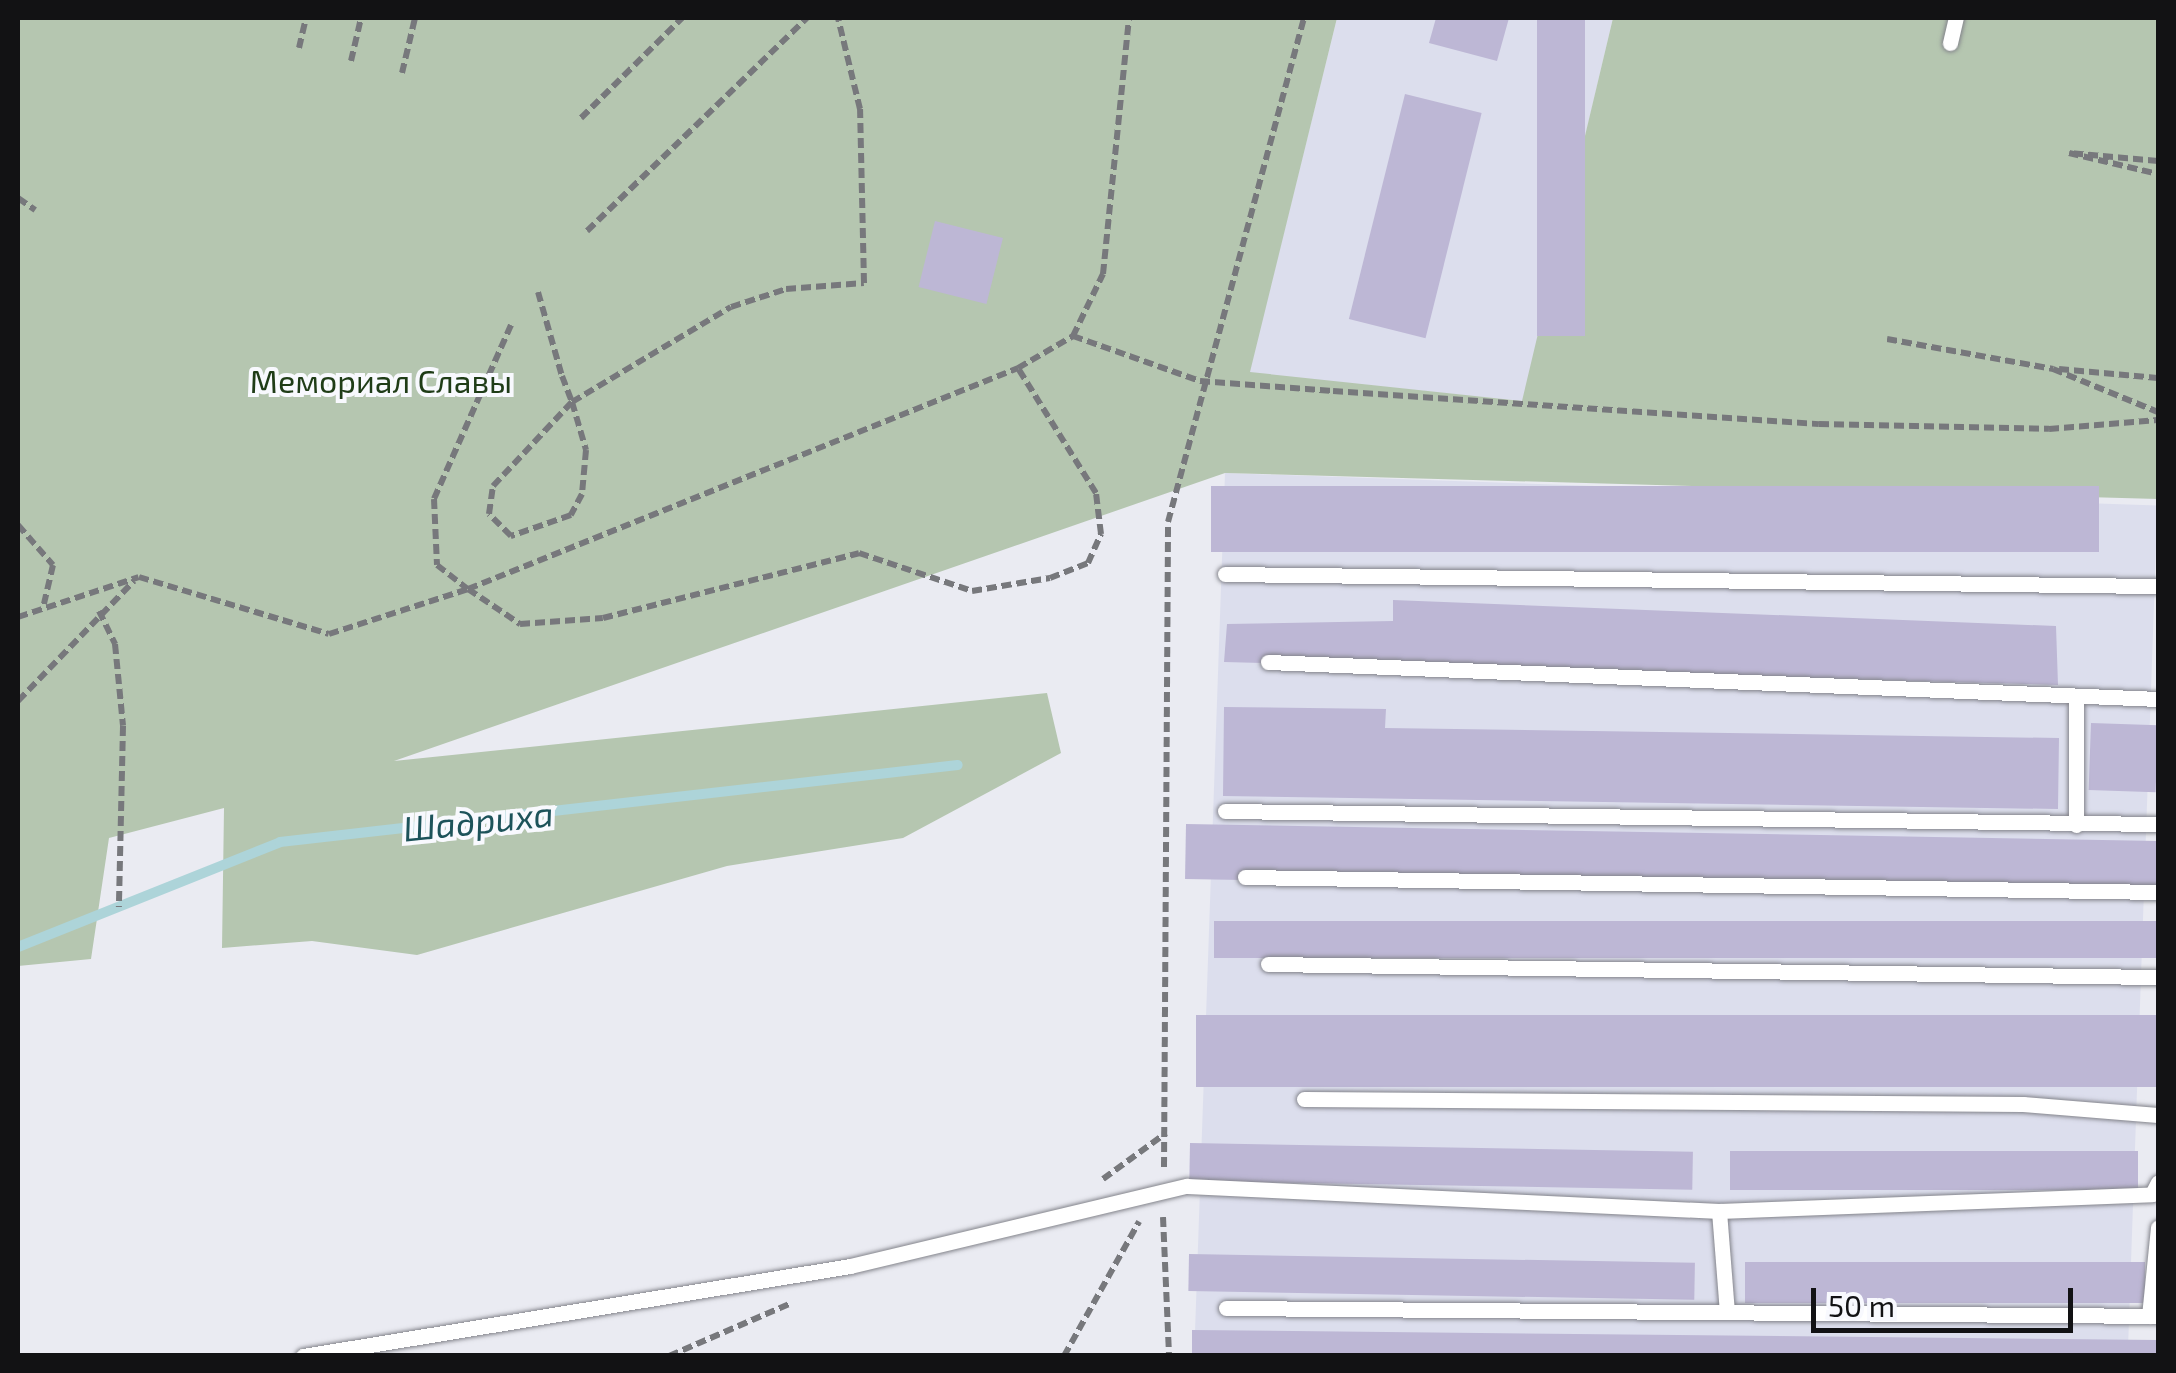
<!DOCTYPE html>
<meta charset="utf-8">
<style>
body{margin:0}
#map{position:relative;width:2176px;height:1373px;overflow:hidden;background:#eaebf2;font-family:"Exo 2",sans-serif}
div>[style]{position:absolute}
.built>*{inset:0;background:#dcdeed;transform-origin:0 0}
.green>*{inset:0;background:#b5c6b0}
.stream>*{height:10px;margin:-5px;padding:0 5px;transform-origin:5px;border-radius:5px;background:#add4d9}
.building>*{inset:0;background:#bdb7d5;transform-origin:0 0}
.path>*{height:6px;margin-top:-3px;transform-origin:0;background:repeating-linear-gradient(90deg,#77787c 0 10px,transparent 0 15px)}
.roads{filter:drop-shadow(0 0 2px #83848b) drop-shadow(0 0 2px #83848b)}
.lane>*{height:15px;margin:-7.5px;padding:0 7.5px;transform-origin:7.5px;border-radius:7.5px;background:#fff}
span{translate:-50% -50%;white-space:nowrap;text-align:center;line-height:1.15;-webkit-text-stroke:8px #f8f9fe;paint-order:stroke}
.park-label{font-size:32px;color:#1f3c17}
.water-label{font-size:35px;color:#1d535a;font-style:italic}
.frame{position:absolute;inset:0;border:20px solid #121214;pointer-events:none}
.scale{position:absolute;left:1811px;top:1288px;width:262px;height:45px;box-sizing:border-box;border:5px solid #121214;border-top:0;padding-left:12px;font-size:30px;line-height:35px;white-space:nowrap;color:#121214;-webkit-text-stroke:8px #f8f9fe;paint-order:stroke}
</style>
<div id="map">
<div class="built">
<div style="clip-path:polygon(1337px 18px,1613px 18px,1523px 401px,1249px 373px)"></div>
<div style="left:1225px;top:473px;width:933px;height:886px;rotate:2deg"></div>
</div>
<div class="green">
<div style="clip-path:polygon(18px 18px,1337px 18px,1250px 372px,1522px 401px,1613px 18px,2158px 18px,2158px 499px,1225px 473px,394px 761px,1047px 693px,1061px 753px,903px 838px,727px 866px,417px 955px,312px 941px,222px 948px,224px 808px,109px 838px,91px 959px,18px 966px)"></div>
</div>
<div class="stream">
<div style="left:18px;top:947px;width:282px;rotate:-21.8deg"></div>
<div style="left:280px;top:842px;width:682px;rotate:-6.48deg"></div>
</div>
<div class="building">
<div style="clip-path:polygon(1436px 18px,1509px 18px,1497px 61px,1429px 43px)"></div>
<div style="left:1537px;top:18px;width:48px;height:318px"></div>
<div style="left:1405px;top:94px;width:79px;height:232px;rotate:14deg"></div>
<div style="left:935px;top:221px;width:70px;height:68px;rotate:14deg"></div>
<div style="left:1211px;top:486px;width:888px;height:66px"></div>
<div style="clip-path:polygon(1393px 600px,2056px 626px,2058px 685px,1224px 662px,1227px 624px,1393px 621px)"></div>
<div style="clip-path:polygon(1224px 707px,1386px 709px,1385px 728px,2059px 738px,2058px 809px,1223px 796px)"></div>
<div style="left:2091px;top:723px;width:67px;height:67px;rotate:2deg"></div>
<div style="left:1186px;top:824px;width:972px;height:55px;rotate:1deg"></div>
<div style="left:1214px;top:921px;width:944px;height:37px"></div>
<div style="left:1196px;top:1015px;width:962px;height:72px"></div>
<div style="left:1190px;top:1143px;width:503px;height:38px;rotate:1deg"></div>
<div style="left:1730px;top:1151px;width:408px;height:39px"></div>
<div style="left:1189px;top:1254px;width:506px;height:37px;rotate:1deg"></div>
<div style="left:1745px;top:1262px;width:400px;height:41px"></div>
<div style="clip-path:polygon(1192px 1330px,2158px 1340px,2158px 1356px,1192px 1356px)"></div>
</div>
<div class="path">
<div style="left:299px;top:48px;width:31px;rotate:-77deg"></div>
<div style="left:351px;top:61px;width:44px;rotate:-76.9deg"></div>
<div style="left:402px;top:73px;width:57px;rotate:-76.7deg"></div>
<div style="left:581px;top:118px;width:142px;rotate:-44.7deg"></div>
<div style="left:2158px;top:161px;width:89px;rotate:-174.9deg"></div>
<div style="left:2069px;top:153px;width:91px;rotate:13.3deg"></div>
<div style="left:18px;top:198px;width:21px;rotate:35deg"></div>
<div style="left:587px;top:231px;width:306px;rotate:-44.1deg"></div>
<div style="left:538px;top:292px;width:87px;rotate:74.1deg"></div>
<div style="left:562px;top:376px;width:28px;rotate:69deg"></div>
<div style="left:572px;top:402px;width:50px;rotate:73.7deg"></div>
<div style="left:586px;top:450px;width:44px;rotate:95.2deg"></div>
<div style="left:582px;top:494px;width:24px;rotate:118deg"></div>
<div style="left:571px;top:515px;width:64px;rotate:160.7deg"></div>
<div style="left:511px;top:536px;width:31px;rotate:-135deg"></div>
<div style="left:489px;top:514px;width:28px;rotate:-82deg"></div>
<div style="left:493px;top:486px;width:115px;rotate:-46.8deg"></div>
<div style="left:572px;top:402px;width:185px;rotate:-30.9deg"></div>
<div style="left:731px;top:307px;width:58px;rotate:-18.1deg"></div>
<div style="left:786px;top:289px;width:78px;rotate:-4.4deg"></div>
<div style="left:864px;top:283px;width:174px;rotate:-91.3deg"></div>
<div style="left:860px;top:109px;width:94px;rotate:-103.6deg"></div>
<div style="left:511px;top:325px;width:190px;rotate:113.9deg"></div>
<div style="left:434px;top:499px;width:66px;rotate:87.4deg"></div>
<div style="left:437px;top:565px;width:39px;rotate:38deg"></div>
<div style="left:468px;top:589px;width:593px;rotate:-21.89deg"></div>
<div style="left:1018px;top:368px;width:64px;rotate:-30.2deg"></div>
<div style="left:1073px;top:336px;width:69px;rotate:-64.2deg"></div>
<div style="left:1103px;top:274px;width:257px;rotate:-84.2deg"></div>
<div style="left:1073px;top:336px;width:135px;rotate:19.5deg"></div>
<div style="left:1200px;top:381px;width:133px;rotate:4.3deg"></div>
<div style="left:1333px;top:391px;width:487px;rotate:3.9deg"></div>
<div style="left:1819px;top:424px;width:230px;rotate:1.2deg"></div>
<div style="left:2049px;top:429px;width:109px;rotate:-4.7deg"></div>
<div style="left:1887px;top:339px;width:169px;rotate:10.2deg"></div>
<div style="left:2053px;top:369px;width:113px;rotate:22.3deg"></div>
<div style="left:2059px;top:369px;width:99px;rotate:5.2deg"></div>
<div style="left:18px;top:525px;width:53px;rotate:48.8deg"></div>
<div style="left:53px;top:565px;width:44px;rotate:103.1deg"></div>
<div style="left:99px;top:611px;width:37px;rotate:64deg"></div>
<div style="left:115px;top:644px;width:82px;rotate:84.4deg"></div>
<div style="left:123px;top:726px;width:181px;rotate:91.3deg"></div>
<div style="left:18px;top:617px;width:127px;rotate:-18.3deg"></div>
<div style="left:139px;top:577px;width:198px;rotate:16.7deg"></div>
<div style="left:329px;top:634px;width:146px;rotate:-17.9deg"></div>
<div style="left:468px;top:589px;width:63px;rotate:33.9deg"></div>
<div style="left:520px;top:624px;width:83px;rotate:-4.1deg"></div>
<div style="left:603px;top:618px;width:264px;rotate:-14.2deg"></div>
<div style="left:859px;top:553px;width:119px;rotate:18.6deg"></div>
<div style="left:972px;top:591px;width:79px;rotate:-9.5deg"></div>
<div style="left:1050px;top:578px;width:41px;rotate:-21.5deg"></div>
<div style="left:1088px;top:563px;width:32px;rotate:-66deg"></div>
<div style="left:1101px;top:534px;width:41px;rotate:-97deg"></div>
<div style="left:1096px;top:493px;width:147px;rotate:-122deg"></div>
<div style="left:18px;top:701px;width:167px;rotate:-46deg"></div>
<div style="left:1164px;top:1167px;width:645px;rotate:-89.64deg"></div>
<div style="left:1168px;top:522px;width:522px;rotate:-74.9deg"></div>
<div style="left:1103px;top:1179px;width:78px;rotate:-36.1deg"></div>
<div style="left:1163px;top:1217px;width:139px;rotate:87.5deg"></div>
<div style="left:669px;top:1356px;width:131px;rotate:-23.4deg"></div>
<div style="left:1064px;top:1356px;width:154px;rotate:-60.8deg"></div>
</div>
<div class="roads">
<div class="lane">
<div style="left:1950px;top:43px;width:26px;rotate:-77deg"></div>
<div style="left:1225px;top:574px;width:933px;rotate:0.74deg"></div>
<div style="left:1268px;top:662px;width:891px;rotate:2.38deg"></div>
<div style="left:2076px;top:697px;width:128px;rotate:90deg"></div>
<div style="left:1225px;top:811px;width:933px;rotate:0.8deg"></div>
<div style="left:1245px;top:877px;width:913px;rotate:0.94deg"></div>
<div style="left:1268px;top:964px;width:890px;rotate:0.84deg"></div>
<div style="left:1304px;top:1099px;width:719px;rotate:0.4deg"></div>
<div style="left:2023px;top:1104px;width:135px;rotate:4.7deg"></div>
<div style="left:1719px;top:1211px;width:101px;rotate:85.5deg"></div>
<div style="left:1226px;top:1308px;width:932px;rotate:0.49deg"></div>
<div style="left:2149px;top:1316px;width:89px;rotate:-84.2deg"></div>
<div style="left:303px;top:1356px;width:554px;rotate:-9.34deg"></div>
<div style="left:850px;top:1266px;width:346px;rotate:-13.4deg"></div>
<div style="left:1187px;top:1186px;width:533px;rotate:2.69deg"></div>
<div style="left:1719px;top:1211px;width:433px;rotate:-2.2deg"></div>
<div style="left:2152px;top:1194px;width:13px;rotate:-63deg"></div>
</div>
</div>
<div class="park-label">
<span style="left:381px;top:380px">Мемориал Славы</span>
</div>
<div class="water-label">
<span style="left:478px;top:820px;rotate:-6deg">Шадриха</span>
</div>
<div class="frame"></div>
<div class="scale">50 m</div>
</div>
